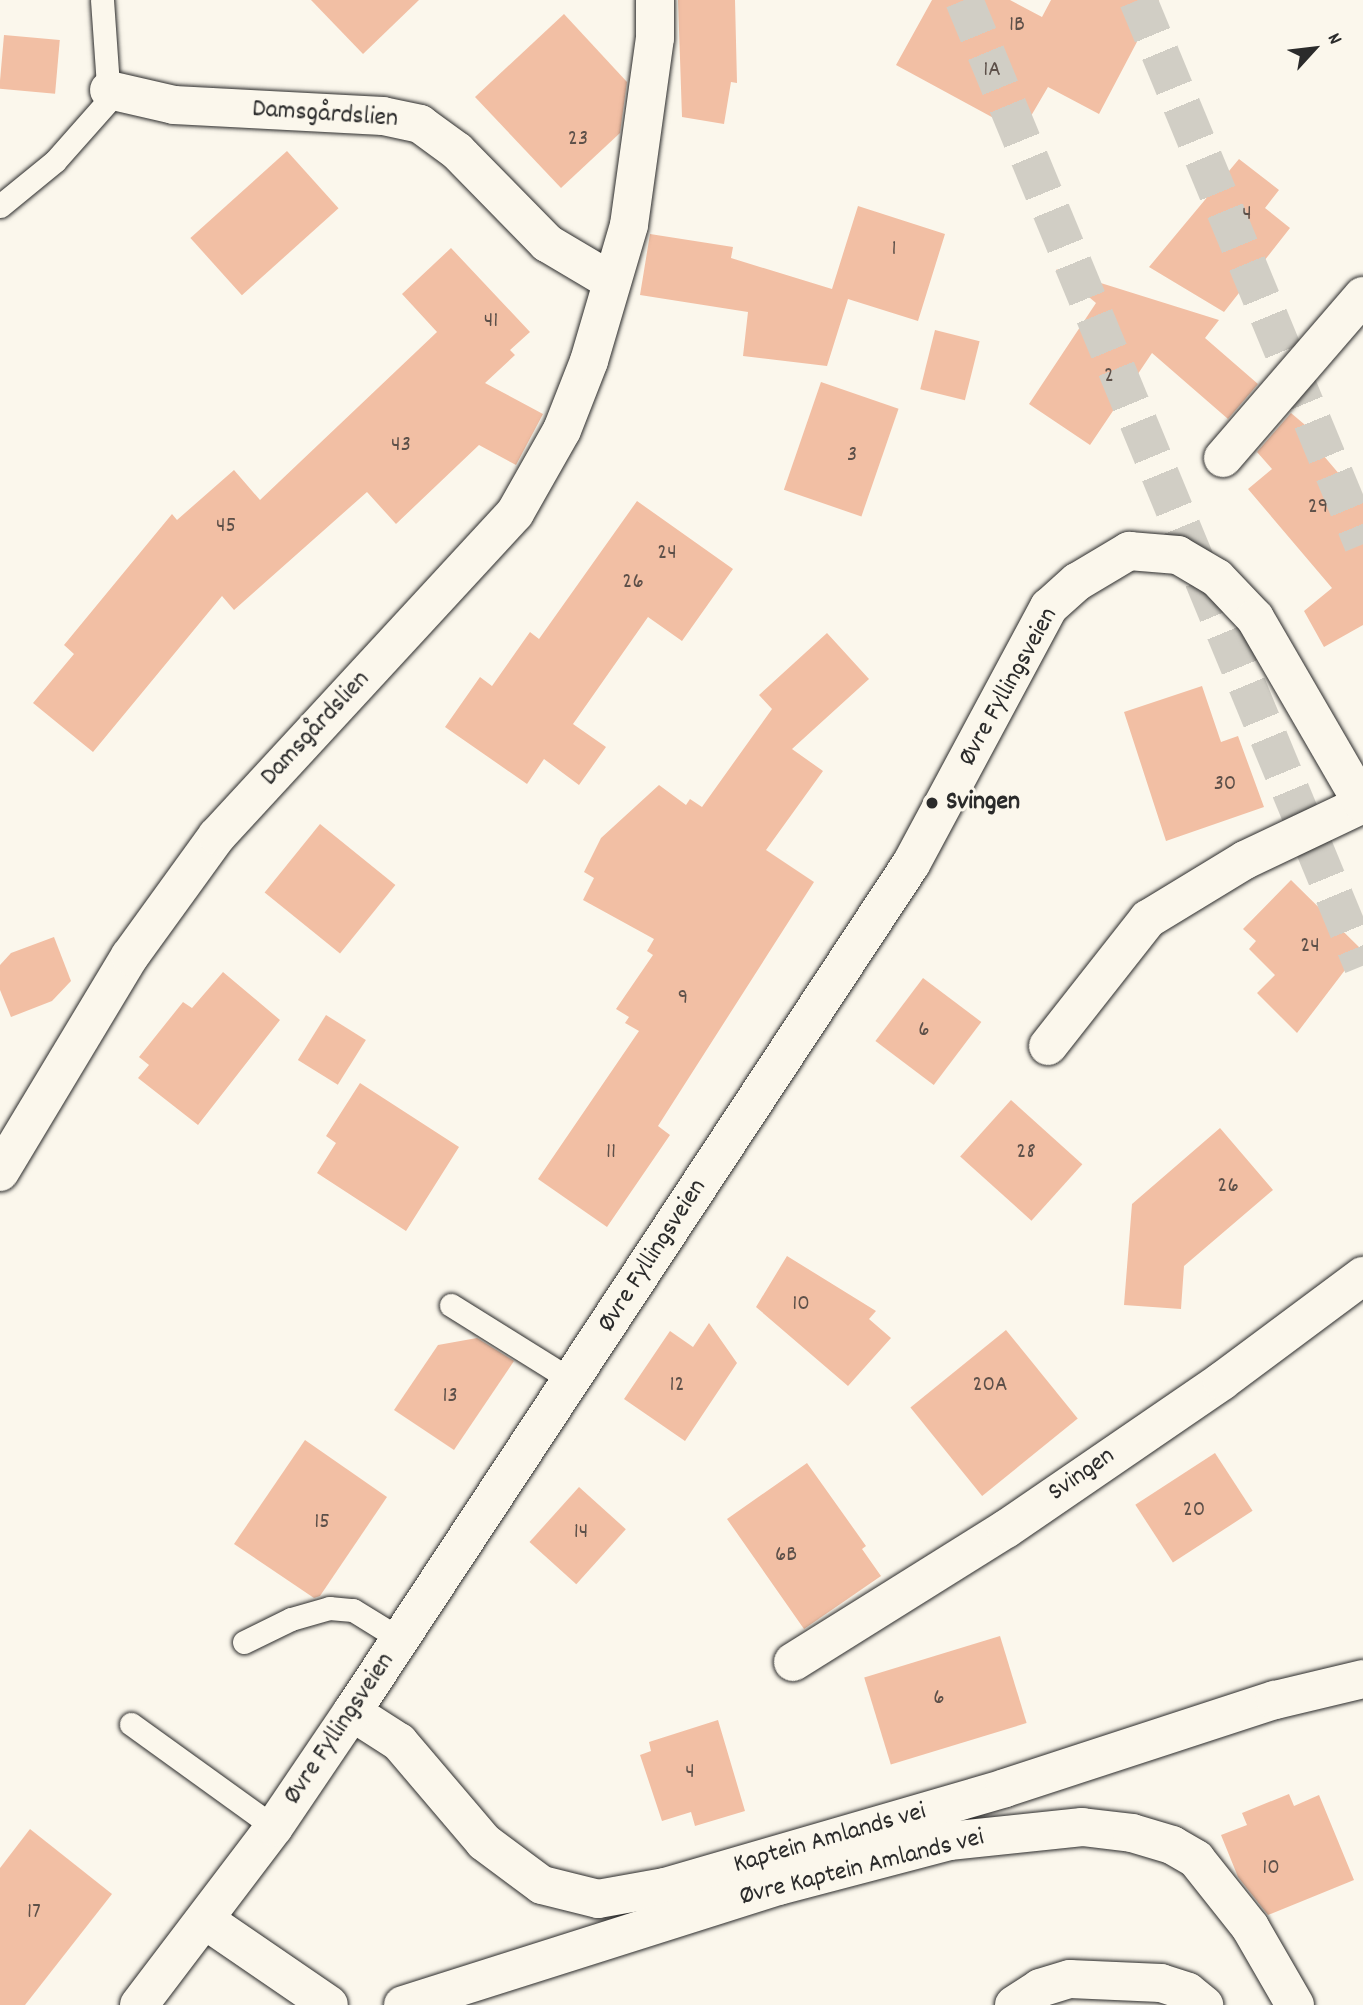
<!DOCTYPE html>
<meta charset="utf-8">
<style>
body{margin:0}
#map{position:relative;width:1363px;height:2005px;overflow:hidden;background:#fbf7ec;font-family:Dekko,sans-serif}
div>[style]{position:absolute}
.building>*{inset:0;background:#f2bfa4;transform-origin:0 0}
.motorway-tunnel>*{height:38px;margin-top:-19px;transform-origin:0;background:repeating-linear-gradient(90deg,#d1cec5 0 38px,transparent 0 57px)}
.roads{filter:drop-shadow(0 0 2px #2b2b2b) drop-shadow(0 0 2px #2b2b2b)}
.service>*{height:23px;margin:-11.5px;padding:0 11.5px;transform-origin:11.5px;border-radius:11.5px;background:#fbf7ec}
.minor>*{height:38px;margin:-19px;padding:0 19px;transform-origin:19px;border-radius:19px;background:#fbf7ec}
.secondary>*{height:38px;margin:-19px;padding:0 19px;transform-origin:19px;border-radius:19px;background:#fbf7ec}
.dots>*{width:19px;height:19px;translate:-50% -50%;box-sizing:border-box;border:4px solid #fbf7ec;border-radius:50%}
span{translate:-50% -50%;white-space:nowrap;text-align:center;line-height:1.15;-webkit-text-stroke:6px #fbf7ec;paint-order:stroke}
.number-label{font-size:23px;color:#5d5049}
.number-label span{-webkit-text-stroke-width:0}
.street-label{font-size:26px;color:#2b2b2b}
.poi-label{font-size:26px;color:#2b2b2b;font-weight:700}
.left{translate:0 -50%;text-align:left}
.north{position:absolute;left:1279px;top:14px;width:70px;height:70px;-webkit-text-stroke:5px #fbf7ec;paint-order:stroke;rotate:63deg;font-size:19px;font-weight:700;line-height:28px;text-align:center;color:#2b2b2b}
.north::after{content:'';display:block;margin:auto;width:24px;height:32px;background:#2b2b2b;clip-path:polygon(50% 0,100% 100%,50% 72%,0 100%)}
</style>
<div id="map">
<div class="building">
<div style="clip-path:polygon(311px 0,419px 0,363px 54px)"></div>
<div style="clip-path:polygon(678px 0,735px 0,737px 83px,731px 82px,724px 124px,682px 117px)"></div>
<div style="clip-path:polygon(932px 0,1010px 0,1042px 17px,1051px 0,1159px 0,1099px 114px,1048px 87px,1021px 133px,896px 65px)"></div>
<div style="clip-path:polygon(564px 14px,627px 82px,620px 133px,561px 188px,475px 97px)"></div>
<div style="left:4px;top:35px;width:56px;height:54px;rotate:5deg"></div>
<div style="left:287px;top:151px;width:77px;height:130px;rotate:48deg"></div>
<div style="clip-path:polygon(1239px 159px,1279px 190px,1265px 208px,1290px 228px,1224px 312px,1149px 267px)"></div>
<div style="clip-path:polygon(858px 206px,945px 234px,918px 321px,848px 299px,827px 366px,743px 356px,748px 312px,640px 295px,650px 234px,733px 247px,731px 258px,832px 289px)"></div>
<div style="clip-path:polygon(451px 248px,530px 332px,510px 350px,515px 355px,485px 383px,543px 414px,516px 465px,479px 445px,396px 524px,367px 492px,234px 610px,222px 596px,93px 752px,33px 703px,74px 654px,64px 645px,172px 514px,177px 520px,234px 470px,260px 500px,437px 332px,402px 294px)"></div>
<div style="clip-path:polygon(1056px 269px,1219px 320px,1205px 338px,1258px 384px,1228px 419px,1152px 353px,1090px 445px,1029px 404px,1096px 303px)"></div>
<div style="left:935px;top:330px;width:46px;height:61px;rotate:14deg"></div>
<div style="left:821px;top:382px;width:82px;height:114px;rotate:19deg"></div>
<div style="clip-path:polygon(1291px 413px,1311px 430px,1306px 435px,1363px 502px,1363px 625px,1324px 647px,1304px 611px,1332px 588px,1248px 489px,1272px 469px,1257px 452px)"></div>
<div style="clip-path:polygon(637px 501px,733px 569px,682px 641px,648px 617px,573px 724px,606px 747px,579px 785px,544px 759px,527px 784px,445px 727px,480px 677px,492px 686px,530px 632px,539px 639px)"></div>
<div style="clip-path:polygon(827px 633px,869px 679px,792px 749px,823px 771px,766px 850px,814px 882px,658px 1126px,670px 1135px,607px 1227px,538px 1179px,639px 1031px,625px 1023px,629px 1017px,616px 1009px,653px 955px,647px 951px,654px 939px,583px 900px,594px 878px,584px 872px,601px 838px,659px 785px,686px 805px,690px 799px,702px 807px,772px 709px,759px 695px)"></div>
<div style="clip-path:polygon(1202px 686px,1221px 742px,1238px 736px,1264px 807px,1166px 841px,1124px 712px)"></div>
<div style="left:320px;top:824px;width:97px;height:88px;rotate:39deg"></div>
<div style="clip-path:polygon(1291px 880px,1361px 949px,1297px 1033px,1257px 993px,1275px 975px,1249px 949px,1256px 941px,1243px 929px)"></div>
<div style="clip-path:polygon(54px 937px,71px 981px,52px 1001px,11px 1017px,0 990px,0 965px,11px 953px)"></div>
<div style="clip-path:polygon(223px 972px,280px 1020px,198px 1125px,138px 1078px,149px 1065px,139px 1057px,183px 1002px,192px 1008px)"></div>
<div style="left:923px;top:978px;width:73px;height:79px;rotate:37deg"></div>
<div style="left:326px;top:1015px;width:47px;height:53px;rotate:32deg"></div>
<div style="clip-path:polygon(360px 1083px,459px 1147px,406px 1231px,317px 1173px,336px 1143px,326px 1136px)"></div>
<div style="left:1011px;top:1100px;width:96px;height:76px;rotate:42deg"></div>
<div style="clip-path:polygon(1220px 1128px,1273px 1190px,1184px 1266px,1181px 1309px,1124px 1305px,1132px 1204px)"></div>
<div style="clip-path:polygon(787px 1256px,876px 1311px,869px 1319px,891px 1338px,848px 1386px,756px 1307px)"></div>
<div style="clip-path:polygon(709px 1323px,737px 1363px,685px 1441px,624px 1399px,670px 1331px,693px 1347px)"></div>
<div style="left:1006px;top:1330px;width:114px;height:123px;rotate:51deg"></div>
<div style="clip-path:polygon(477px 1338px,514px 1361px,454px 1450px,394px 1410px,438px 1345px)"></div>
<div style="clip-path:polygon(305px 1440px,387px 1497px,320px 1596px,314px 1598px,234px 1544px)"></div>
<div style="left:1215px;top:1453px;width:69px;height:95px;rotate:57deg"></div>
<div style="clip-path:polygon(807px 1463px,866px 1546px,862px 1549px,881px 1576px,804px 1629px,727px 1519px)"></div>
<div style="left:579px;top:1487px;width:63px;height:74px;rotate:42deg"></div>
<div style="left:1000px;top:1636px;width:91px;height:142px;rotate:73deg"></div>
<div style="clip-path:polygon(718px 1720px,745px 1811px,695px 1826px,691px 1812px,662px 1821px,640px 1755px,651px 1751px,649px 1742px)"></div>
<div style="clip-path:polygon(1289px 1794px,1294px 1806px,1319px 1795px,1354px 1880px,1268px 1915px,1238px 1877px,1221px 1835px,1247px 1825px,1242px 1813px)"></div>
<div style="clip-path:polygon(30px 1829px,112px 1894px,25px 2005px,0 2005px,0 1868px)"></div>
</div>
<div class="motorway-tunnel">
<div style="left:964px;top:0;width:1045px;rotate:67.56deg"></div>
<div style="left:1138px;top:0;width:589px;rotate:67.53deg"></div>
</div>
<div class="roads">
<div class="service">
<div style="left:0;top:206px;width:71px;rotate:-39.3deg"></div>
<div style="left:55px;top:161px;width:81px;rotate:-48.5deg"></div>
<div style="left:109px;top:100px;width:100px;rotate:-94deg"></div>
<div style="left:451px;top:1305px;width:142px;rotate:32deg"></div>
<div style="left:244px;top:1642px;width:52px;rotate:-26.1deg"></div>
<div style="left:291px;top:1619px;width:40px;rotate:-16deg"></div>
<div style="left:329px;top:1608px;width:24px;rotate:5deg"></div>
<div style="left:353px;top:1610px;width:55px;rotate:31.7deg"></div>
<div style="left:131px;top:1724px;width:176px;rotate:35.8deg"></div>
</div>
<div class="minor">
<div style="left:109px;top:90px;width:67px;rotate:13deg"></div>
<div style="left:174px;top:105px;width:209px;rotate:3deg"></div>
<div style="left:383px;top:116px;width:38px;rotate:12deg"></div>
<div style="left:420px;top:124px;width:46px;rotate:36.1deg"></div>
<div style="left:457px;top:151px;width:129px;rotate:45.6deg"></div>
<div style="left:547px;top:243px;width:74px;rotate:30.7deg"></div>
<div style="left:1223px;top:458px;width:214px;rotate:-49.2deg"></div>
<div style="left:1048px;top:1046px;width:162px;rotate:-51.8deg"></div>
<div style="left:1148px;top:919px;width:114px;rotate:-31.3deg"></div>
<div style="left:1245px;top:860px;width:131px;rotate:-25.4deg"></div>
<div style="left:0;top:1172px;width:252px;rotate:-59deg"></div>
<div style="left:130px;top:956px;width:148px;rotate:-54.1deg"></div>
<div style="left:217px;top:836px;width:439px;rotate:-47.3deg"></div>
<div style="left:515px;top:513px;width:95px;rotate:-60.5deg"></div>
<div style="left:562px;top:430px;width:74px;rotate:-68.6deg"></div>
<div style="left:589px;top:361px;width:142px;rotate:-73.6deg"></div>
<div style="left:629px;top:225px;width:189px;rotate:-82.1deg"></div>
<div style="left:655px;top:38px;width:38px;rotate:-90deg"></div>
<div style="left:793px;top:1662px;width:251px;rotate:-32deg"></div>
<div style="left:1006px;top:1529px;width:262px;rotate:-34.4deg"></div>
<div style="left:1222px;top:1381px;width:176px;rotate:-36.7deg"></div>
<div style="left:352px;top:1712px;width:56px;rotate:32.6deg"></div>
<div style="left:399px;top:1742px;width:131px;rotate:49.6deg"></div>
<div style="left:484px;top:1842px;width:72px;rotate:36.6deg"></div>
<div style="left:542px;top:1885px;width:58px;rotate:14deg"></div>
<div style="left:598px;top:1899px;width:68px;rotate:-10.2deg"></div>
<div style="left:665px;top:1887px;width:354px;rotate:-16.2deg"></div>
<div style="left:1005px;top:1788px;width:284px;rotate:-18.1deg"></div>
<div style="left:1275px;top:1700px;width:90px;rotate:-13.4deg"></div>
<div style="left:205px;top:1920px;width:150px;rotate:34.4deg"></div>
<div style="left:403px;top:2005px;width:394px;rotate:-17.6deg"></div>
<div style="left:779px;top:1886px;width:176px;rotate:-14.8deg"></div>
<div style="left:949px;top:1841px;width:134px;rotate:-6deg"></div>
<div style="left:1082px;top:1827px;width:50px;rotate:6.8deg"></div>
<div style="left:1132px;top:1833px;width:42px;rotate:16.7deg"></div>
<div style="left:1172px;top:1845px;width:28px;rotate:30deg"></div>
<div style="left:1196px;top:1859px;width:87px;rotate:51.5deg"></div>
<div style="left:1250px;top:1927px;width:90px;rotate:60deg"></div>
<div style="left:1014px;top:2005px;width:31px;rotate:-33deg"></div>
<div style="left:1040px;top:1988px;width:31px;rotate:-17deg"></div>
<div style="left:1070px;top:1979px;width:91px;rotate:2.5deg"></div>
<div style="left:1161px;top:1983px;width:28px;rotate:18deg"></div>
<div style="left:1188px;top:1992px;width:21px;rotate:39deg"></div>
</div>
<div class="secondary">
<div style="left:139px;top:2005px;width:223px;rotate:-52.8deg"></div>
<div style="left:274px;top:1827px;width:139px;rotate:-55.9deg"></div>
<div style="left:352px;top:1712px;width:1016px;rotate:-56.61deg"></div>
<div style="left:911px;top:864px;width:292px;rotate:-61.8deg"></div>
<div style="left:1049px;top:607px;width:38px;rotate:-42deg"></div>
<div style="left:1077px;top:582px;width:61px;rotate:-30.8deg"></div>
<div style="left:1129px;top:551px;width:49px;rotate:4.7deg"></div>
<div style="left:1178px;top:555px;width:45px;rotate:30.5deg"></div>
<div style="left:1217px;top:578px;width:55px;rotate:46.5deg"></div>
<div style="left:1255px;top:618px;width:215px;rotate:59.9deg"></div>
</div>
</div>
<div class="dots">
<div style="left:932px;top:803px;background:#2b2b2b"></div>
</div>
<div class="number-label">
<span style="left:1017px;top:26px">1B</span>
<span style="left:992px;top:71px">1A</span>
<span style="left:578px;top:140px">23</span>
<span style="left:1247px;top:215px">4</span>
<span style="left:894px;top:250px">1</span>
<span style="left:491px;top:322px">41</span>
<span style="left:1109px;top:377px">2</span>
<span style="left:401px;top:446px">43</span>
<span style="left:852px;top:456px">3</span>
<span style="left:1318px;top:508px">29</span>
<span style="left:226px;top:527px">45</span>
<span style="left:667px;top:554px">24</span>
<span style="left:633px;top:583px">26</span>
<span style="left:1225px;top:785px">30</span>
<span style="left:1310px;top:947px">24</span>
<span style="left:683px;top:999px">9</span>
<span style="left:924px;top:1031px">6</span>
<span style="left:611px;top:1153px">11</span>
<span style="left:1026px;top:1153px">28</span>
<span style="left:1228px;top:1187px">26</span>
<span style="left:801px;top:1305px">10</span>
<span style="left:677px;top:1386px">12</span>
<span style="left:990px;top:1386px">20A</span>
<span style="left:450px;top:1397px">13</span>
<span style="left:1194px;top:1511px">20</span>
<span style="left:322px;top:1523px">15</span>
<span style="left:581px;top:1533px">14</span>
<span style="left:786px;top:1556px">6B</span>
<span style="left:939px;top:1699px">6</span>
<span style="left:690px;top:1773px">4</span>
<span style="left:1271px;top:1869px">10</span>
<span style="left:34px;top:1913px">17</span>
</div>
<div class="street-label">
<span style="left:325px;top:115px;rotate:4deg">Damsgårdslien</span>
<span style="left:1009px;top:687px;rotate:-61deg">Øvre Fyllingsveien</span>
<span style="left:316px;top:729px;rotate:-47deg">Damsgårdslien</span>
<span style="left:653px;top:1256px;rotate:-57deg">Øvre Fyllingsveien</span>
<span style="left:1082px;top:1475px;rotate:-35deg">Svingen</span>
<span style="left:340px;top:1729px;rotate:-56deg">Øvre Fyllingsveien</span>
<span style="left:830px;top:1839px;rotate:-16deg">Kaptein Amlands vei</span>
<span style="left:862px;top:1868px;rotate:-14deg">Øvre Kaptein Amlands vei</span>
</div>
<div class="poi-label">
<span class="left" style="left:946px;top:803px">Svingen</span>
</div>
<div class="north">N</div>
</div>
